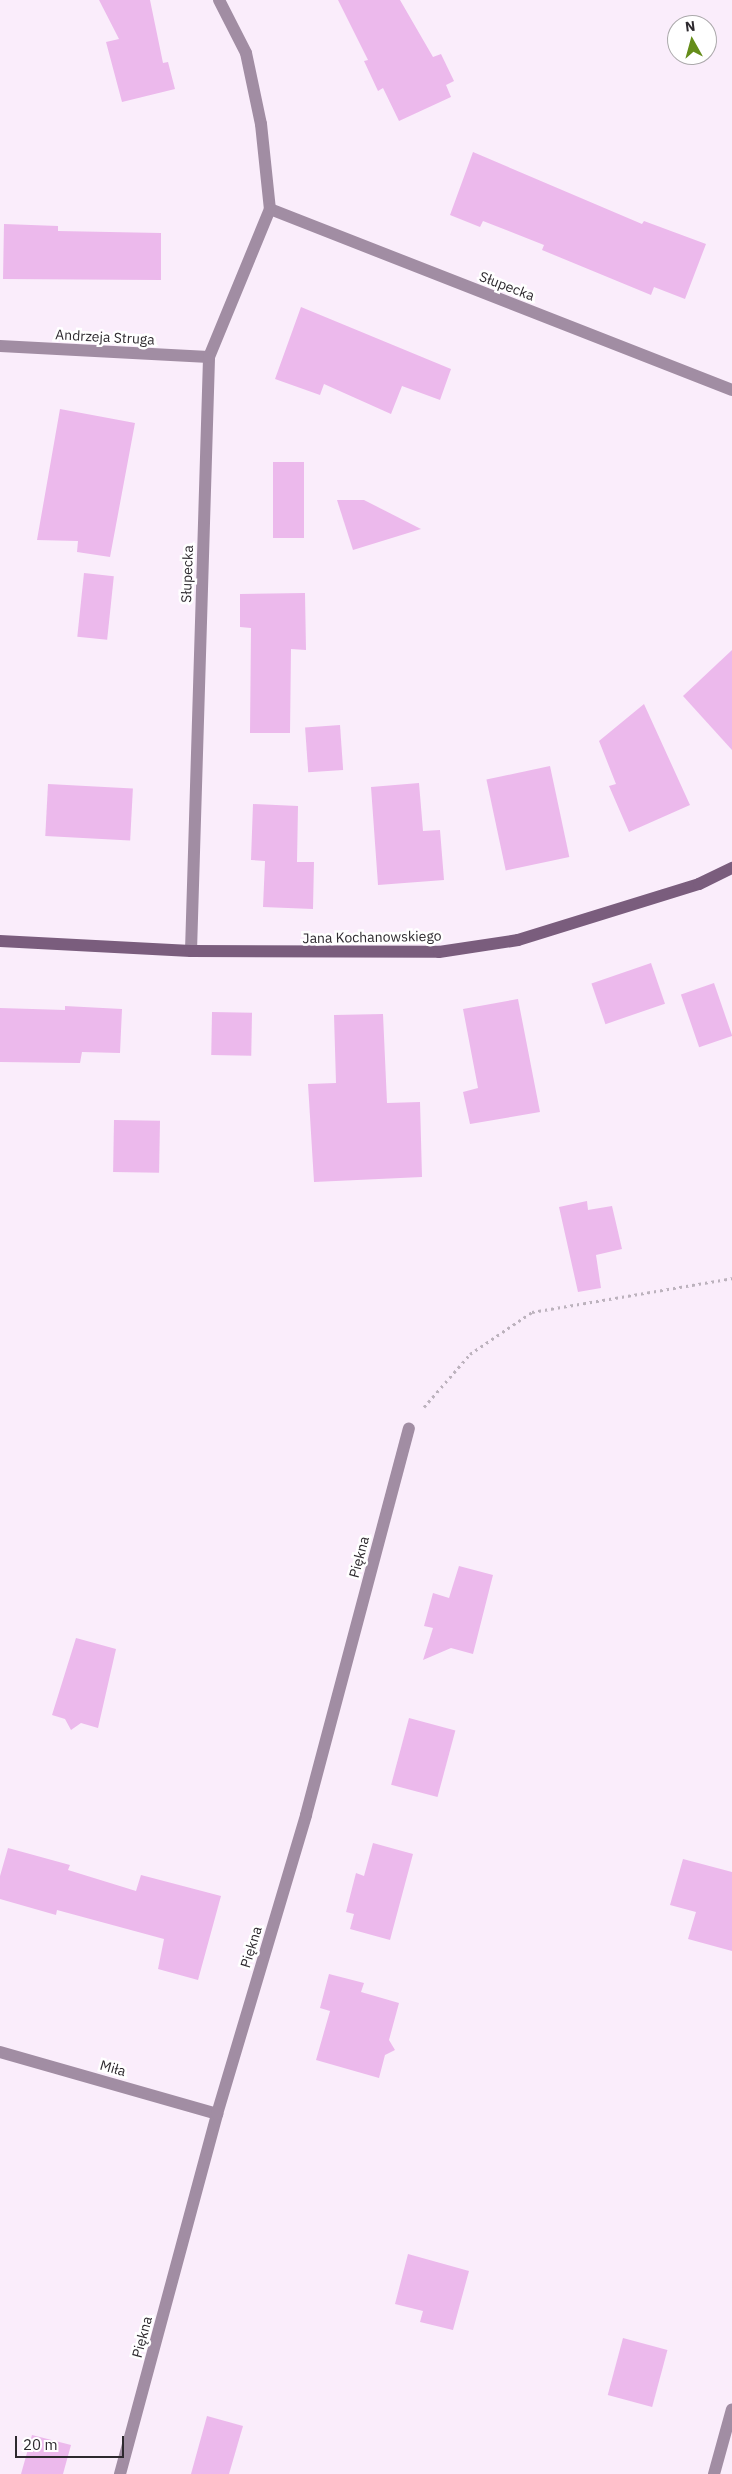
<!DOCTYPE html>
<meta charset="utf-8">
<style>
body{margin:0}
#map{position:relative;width:732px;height:2474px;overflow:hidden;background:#faedfb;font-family:"IBM Plex Sans",sans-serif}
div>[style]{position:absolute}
.building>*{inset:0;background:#ecb9ec;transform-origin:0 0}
.path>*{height:3px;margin-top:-1.5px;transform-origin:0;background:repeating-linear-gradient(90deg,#bcb2bd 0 2.5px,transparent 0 6.5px)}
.street>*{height:12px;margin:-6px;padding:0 6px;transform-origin:6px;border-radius:6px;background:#a18da3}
.secondary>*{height:12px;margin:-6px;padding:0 6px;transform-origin:6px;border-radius:6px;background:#7a5d7d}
span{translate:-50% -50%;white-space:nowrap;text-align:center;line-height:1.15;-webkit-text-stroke:5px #fff;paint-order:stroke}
.street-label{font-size:14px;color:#2d292e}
.north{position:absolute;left:667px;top:15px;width:50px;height:50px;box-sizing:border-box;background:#fff;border:1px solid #aba9ab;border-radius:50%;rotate:353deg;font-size:14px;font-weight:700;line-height:20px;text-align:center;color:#2d292e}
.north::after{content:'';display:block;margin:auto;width:18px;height:22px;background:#658d1a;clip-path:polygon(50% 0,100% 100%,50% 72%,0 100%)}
.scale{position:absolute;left:15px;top:2436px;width:109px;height:22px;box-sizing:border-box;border:2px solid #2d292e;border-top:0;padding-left:6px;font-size:15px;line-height:18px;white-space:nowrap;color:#2d292e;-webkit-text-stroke:4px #fff;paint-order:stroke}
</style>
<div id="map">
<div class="building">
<div style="clip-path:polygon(99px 0,150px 0,163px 63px,168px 62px,175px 89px,122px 102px,106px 42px,119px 39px)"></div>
<div style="clip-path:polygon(338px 0,400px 0,433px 57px,441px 54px,454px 81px,446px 85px,451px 97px,399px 121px,383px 88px,378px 91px,364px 61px,368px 60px)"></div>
<div style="clip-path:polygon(473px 152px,642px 224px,644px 221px,706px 244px,685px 299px,654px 287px,651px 295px,542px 250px,544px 245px,483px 221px,480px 227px,450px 215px)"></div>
<div style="clip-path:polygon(4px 224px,58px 226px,58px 231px,161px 233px,161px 280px,3px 279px)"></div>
<div style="clip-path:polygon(301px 307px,451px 369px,440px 400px,402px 386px,391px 414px,324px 384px,320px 395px,275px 379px)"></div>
<div style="clip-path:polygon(60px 409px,135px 423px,110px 557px,77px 552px,78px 541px,37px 540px)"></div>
<div style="left:273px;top:462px;width:31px;height:76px"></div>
<div style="clip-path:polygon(337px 500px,364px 500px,421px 529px,353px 550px)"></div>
<div style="left:84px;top:573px;width:30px;height:64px;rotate:6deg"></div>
<div style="clip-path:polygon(305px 593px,306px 650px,291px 649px,290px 733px,250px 733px,251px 628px,240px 627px,240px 594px)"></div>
<div style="clip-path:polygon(732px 650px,732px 750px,683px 696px)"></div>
<div style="clip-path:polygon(644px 704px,690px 805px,629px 832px,609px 786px,616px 784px,599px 741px)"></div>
<div style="left:340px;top:725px;width:45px;height:35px;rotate:86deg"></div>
<div style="left:550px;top:766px;width:93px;height:65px;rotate:78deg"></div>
<div style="clip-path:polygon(419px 783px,423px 831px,440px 830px,444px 880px,378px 885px,371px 787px)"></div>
<div style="left:48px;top:784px;width:85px;height:52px;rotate:3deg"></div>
<div style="clip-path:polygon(253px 804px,298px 806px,297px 862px,314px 862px,313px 909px,263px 907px,265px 861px,251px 860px)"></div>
<div style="left:651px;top:963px;width:43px;height:63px;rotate:71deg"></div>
<div style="left:714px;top:983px;width:56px;height:35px;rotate:71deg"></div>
<div style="clip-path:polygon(518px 999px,540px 1112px,470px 1124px,463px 1092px,478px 1088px,463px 1009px)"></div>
<div style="clip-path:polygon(65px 1006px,122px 1009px,120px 1053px,82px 1052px,80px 1063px,0 1062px,0 1008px,65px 1010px)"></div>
<div style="left:212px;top:1012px;width:40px;height:43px;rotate:1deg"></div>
<div style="clip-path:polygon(383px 1014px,387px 1103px,420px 1102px,422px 1177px,314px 1182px,308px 1084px,336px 1083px,334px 1015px)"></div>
<div style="left:114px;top:1120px;width:46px;height:52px;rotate:1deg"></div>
<div style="clip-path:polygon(587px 1201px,588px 1210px,612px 1206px,622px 1249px,596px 1255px,601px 1288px,578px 1292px,559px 1207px)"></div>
<div style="clip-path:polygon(459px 1566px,493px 1575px,473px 1654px,451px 1648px,423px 1660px,433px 1628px,424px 1626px,433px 1593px,449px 1598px)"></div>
<div style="clip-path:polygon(76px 1638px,116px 1649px,98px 1728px,81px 1723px,71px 1730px,65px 1719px,52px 1715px)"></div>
<div style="left:409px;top:1718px;width:48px;height:69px;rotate:15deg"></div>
<div style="clip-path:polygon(373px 1843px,413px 1854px,390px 1940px,350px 1929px,354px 1914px,346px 1912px,356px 1873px,364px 1876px)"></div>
<div style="clip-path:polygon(8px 1848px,70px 1865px,68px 1870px,136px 1891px,141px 1875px,221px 1896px,198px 1980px,158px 1969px,164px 1939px,57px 1910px,56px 1915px,0 1899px,0 1876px)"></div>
<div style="clip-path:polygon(683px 1859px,732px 1872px,732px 1951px,688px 1939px,696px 1912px,670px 1905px)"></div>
<div style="clip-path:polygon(329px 1974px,364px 1983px,361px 1992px,399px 2003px,389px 2040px,395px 2050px,385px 2055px,379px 2078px,316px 2060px,330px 2011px,320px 2008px)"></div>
<div style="clip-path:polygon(408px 2254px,469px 2271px,453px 2330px,420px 2322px,423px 2311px,395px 2304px)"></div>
<div style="left:623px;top:2338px;width:46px;height:59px;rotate:15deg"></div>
<div style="clip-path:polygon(207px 2416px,243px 2426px,229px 2474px,191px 2474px)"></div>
<div style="clip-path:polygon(32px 2435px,71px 2445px,63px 2474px,21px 2474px)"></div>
</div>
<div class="path">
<div style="left:424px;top:1407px;width:70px;rotate:-49deg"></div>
<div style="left:470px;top:1354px;width:75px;rotate:-34.1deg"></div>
<div style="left:532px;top:1312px;width:203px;rotate:-9.6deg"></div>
</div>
<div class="street">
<div style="left:219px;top:0;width:59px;rotate:63deg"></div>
<div style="left:246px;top:53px;width:73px;rotate:78.1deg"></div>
<div style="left:261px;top:124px;width:85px;rotate:84deg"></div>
<div style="left:270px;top:209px;width:496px;rotate:21.4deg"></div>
<div style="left:0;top:346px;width:209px;rotate:3deg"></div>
<div style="left:191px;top:951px;width:594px;rotate:-88.26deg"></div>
<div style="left:209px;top:357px;width:160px;rotate:-67.6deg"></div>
<div style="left:0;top:2052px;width:226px;rotate:15.9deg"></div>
<div style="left:120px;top:2474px;width:373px;rotate:-74.9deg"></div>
<div style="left:217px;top:2114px;width:312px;rotate:-73.4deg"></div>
<div style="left:306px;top:1815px;width:400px;rotate:-75.1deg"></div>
<div style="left:714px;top:2474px;width:67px;rotate:-74.5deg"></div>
</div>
<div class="secondary">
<div style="left:0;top:941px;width:191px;rotate:3deg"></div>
<div style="left:191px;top:951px;width:248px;rotate:0.2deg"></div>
<div style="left:439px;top:952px;width:80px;rotate:-8.6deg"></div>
<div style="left:518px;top:940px;width:189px;rotate:-17.2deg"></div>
<div style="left:699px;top:884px;width:37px;rotate:-26deg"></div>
</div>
<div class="street-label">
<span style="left:507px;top:286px;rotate:21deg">Słupecka</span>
<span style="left:105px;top:337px;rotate:3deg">Andrzeja Struga</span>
<span style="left:187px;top:574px;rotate:-88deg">Słupecka</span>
<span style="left:372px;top:937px;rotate:-1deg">Jana Kochanowskiego</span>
<span style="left:359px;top:1557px;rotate:-75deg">Piękna</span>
<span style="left:251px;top:1947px;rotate:-73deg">Piękna</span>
<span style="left:113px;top:2068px;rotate:16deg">Miła</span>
<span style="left:142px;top:2337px;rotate:-75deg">Piękna</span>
</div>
<div class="north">N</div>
<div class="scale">20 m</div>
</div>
